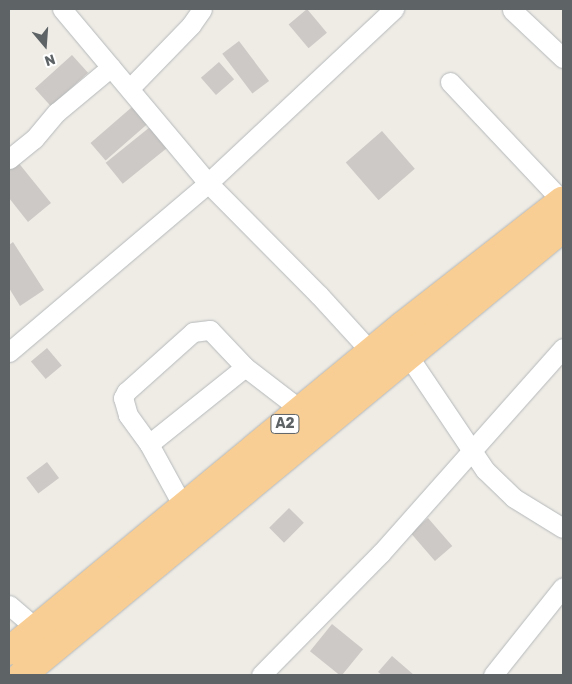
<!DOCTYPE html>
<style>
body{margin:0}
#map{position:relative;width:572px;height:684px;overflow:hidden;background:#efece6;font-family:Rubik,sans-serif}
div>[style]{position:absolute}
.building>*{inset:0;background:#cdc9c6;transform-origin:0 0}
.roads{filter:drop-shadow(0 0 1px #b4b8ba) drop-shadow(0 0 1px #b4b8ba)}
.minor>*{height:19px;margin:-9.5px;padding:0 9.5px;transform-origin:9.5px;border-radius:9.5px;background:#fff}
.highway>*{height:28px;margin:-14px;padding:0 14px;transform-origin:14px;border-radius:14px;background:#f9ce94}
span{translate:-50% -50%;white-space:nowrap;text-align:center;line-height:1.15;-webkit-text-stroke:5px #fff;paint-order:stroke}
.shield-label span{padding:1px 4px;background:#fff;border:1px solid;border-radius:4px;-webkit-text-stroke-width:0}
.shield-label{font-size:14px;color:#5e6366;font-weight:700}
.frame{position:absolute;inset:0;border:10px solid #5e6366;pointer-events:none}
.north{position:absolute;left:20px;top:20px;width:50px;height:50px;-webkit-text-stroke:4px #fff;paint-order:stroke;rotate:162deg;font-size:14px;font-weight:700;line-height:20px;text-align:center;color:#5e6366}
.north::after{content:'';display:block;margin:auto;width:18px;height:22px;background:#5e6366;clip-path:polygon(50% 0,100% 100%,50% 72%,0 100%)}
</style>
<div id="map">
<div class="building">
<div style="left:307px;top:9px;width:31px;height:24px;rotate:50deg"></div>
<div style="left:239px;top:41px;width:50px;height:21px;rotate:53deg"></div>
<div style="left:72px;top:55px;width:24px;height:50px;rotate:48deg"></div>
<div style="left:219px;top:62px;width:23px;height:24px;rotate:49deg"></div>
<div style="left:132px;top:107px;width:23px;height:55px;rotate:49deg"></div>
<div style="left:150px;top:127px;width:27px;height:57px;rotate:51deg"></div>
<div style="left:382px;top:131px;width:50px;height:48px;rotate:49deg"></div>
<div style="clip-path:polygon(17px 161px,51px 203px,28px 222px,9px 198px,9px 168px)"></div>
<div style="clip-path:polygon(13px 242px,44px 290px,20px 306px,9px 288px,9px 245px)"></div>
<div style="left:47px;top:348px;width:23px;height:21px;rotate:50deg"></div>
<div style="left:47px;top:462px;width:20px;height:26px;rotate:53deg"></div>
<div style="left:289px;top:508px;width:21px;height:28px;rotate:45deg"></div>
<div style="left:428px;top:518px;width:37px;height:23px;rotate:49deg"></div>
<div style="left:332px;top:624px;width:40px;height:35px;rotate:39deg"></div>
<div style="clip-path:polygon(392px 656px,414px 675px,382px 675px,378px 672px)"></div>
</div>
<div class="roads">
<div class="minor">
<div style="left:62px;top:9px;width:227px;rotate:50deg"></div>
<div style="left:208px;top:183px;width:158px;rotate:45.3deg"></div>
<div style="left:319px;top:295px;width:77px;rotate:47.6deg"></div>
<div style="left:512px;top:10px;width:70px;rotate:43.3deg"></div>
<div style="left:450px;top:82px;width:163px;rotate:46.7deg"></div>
<div style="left:130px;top:88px;width:88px;rotate:-45.9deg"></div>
<div style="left:191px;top:25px;width:19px;rotate:-55deg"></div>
<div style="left:9px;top:159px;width:32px;rotate:-39deg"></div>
<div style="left:34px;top:139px;width:35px;rotate:-50deg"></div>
<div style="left:57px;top:112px;width:70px;rotate:-39.8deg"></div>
<div style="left:9px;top:352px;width:261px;rotate:-40.3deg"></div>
<div style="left:208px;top:183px;width:255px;rotate:-43.1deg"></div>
<div style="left:409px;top:357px;width:136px;rotate:56.1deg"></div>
<div style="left:485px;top:470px;width:40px;rotate:44deg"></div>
<div style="left:514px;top:498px;width:57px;rotate:31.5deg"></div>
<div style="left:149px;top:444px;width:123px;rotate:-38.7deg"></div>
<div style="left:184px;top:508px;width:73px;rotate:-118.7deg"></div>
<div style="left:149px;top:444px;width:36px;rotate:-126deg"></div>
<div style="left:128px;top:415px;width:18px;rotate:-106deg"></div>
<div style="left:123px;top:398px;width:7px;rotate:-63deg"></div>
<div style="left:126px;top:392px;width:90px;rotate:-41.8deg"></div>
<div style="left:193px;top:332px;width:17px;rotate:-7deg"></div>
<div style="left:210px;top:330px;width:51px;rotate:46.6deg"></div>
<div style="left:245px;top:367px;width:71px;rotate:37.5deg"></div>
<div style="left:9px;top:605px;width:48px;rotate:40.7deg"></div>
<div style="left:261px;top:675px;width:171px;rotate:-45.5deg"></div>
<div style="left:381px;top:553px;width:274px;rotate:-48.4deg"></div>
<div style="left:493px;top:675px;width:112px;rotate:-51.5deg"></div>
</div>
<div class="highway">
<div style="left:9px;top:651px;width:510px;rotate:-39.59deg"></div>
<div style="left:402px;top:326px;width:204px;rotate:-38deg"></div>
<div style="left:22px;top:675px;width:702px;rotate:-39.57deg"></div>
</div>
</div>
<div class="shield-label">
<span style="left:285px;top:424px">A2</span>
</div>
<div class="frame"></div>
<div class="north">N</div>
</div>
